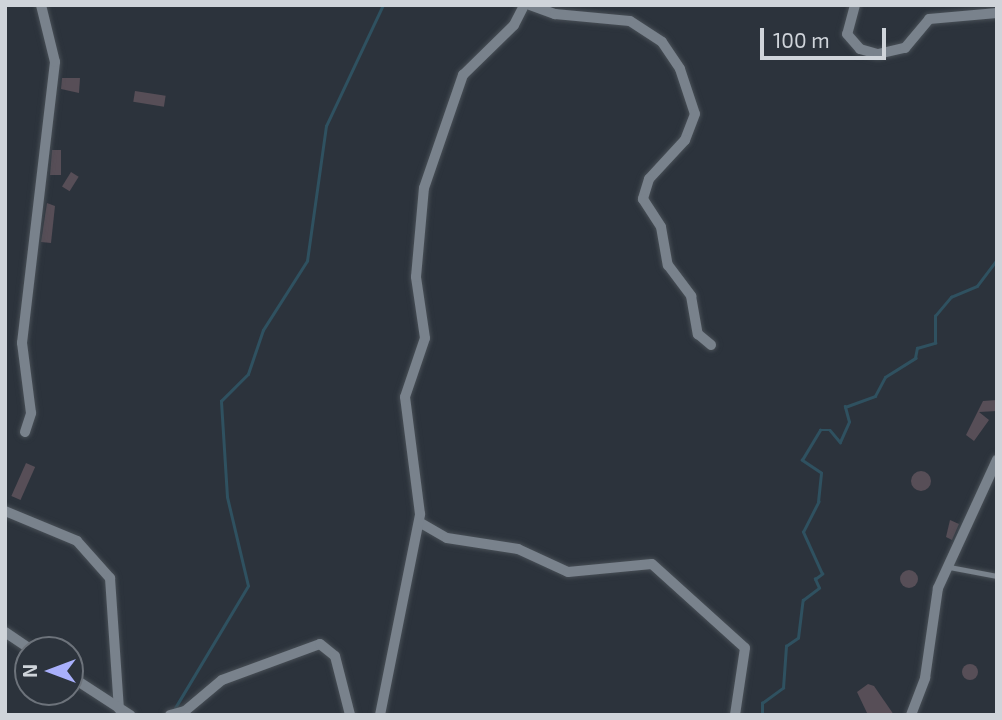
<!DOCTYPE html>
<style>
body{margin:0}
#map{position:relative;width:1002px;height:720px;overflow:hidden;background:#2c333c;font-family:"Exo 2",sans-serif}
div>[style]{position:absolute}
.stream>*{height:2.5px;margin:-1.25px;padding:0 1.25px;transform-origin:1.25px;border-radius:1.25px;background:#2f5160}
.building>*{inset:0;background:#574e57;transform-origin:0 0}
.round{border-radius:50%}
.roads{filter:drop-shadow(0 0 2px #484f56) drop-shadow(0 0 2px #484f56)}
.lane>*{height:4.5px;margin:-2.25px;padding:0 2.25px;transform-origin:2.25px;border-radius:2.25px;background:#79828c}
.street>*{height:10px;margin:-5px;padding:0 5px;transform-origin:5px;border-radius:5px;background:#79828c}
span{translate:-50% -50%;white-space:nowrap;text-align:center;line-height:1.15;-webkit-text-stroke:7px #2c333c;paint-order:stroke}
.frame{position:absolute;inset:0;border:7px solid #cfd4da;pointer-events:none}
.north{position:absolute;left:14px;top:636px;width:70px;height:70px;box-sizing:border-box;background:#2c333c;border:2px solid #6d737b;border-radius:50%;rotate:270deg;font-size:19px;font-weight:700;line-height:28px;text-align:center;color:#cfd4da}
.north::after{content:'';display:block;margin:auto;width:24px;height:32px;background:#a9b0fc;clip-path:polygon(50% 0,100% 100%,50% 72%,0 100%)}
.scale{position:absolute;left:760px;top:28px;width:126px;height:32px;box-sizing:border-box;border:4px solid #cfd4da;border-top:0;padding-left:9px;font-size:21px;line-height:24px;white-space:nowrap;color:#cfd4da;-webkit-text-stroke:5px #2c333c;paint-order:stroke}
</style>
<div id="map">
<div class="stream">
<div style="left:175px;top:708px;width:142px;rotate:-59.1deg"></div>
<div style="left:248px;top:586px;width:91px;rotate:-103.3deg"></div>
<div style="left:227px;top:497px;width:96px;rotate:-93.6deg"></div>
<div style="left:221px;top:401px;width:38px;rotate:-45deg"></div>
<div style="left:248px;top:374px;width:46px;rotate:-71.2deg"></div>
<div style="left:263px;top:330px;width:82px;rotate:-57.5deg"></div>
<div style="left:307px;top:261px;width:136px;rotate:-82deg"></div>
<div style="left:326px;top:126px;width:134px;rotate:-64.8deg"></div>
<div style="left:762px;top:715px;width:12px;rotate:-90deg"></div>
<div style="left:762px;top:703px;width:26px;rotate:-36deg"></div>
<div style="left:783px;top:688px;width:42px;rotate:-85.9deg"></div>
<div style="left:786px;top:646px;width:14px;rotate:-34deg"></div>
<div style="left:798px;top:638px;width:38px;rotate:-83deg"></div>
<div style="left:803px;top:600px;width:20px;rotate:-37deg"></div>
<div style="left:819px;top:588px;width:10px;rotate:-114deg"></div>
<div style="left:815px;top:579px;width:9px;rotate:-36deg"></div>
<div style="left:822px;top:574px;width:46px;rotate:-114.3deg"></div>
<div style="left:803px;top:532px;width:34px;rotate:-63deg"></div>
<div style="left:818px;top:502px;width:29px;rotate:-84deg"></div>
<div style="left:821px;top:473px;width:23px;rotate:-146deg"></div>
<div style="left:802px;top:460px;width:35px;rotate:-59deg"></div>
<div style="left:820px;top:430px;width:10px"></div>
<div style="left:830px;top:430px;width:16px;rotate:50deg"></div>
<div style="left:840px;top:442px;width:22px;rotate:-66deg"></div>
<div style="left:849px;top:422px;width:16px;rotate:-105deg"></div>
<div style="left:845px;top:407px;width:32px;rotate:-20deg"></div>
<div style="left:875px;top:396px;width:21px;rotate:-62deg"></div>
<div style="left:885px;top:377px;width:36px;rotate:-32deg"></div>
<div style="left:915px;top:358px;width:10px;rotate:-79deg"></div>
<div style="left:917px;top:348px;width:19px;rotate:-16deg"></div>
<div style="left:935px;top:343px;width:27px;rotate:-90deg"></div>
<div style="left:935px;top:316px;width:25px;rotate:-50deg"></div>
<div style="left:951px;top:297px;width:28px;rotate:-23deg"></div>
<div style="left:977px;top:286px;width:34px;rotate:-53deg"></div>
</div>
<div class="building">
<div style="clip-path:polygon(62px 78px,80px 78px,79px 93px,61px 89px)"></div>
<div style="left:135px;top:91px;width:31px;height:11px;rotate:9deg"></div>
<div style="clip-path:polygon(52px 150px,61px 150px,61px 175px,50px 175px)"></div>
<div style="left:71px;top:172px;width:9px;height:17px;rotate:32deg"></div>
<div style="clip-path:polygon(47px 203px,55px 206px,51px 243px,41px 242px)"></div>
<div style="clip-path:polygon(997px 400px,997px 411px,979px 412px,989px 420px,974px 441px,966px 435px,983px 401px)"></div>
<div style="left:26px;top:463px;width:10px;height:36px;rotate:24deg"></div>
<div class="round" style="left:911px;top:471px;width:20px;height:20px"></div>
<div style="clip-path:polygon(950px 520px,959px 524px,952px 540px,946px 537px)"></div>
<div class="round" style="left:900px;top:570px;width:18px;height:18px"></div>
<div class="round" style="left:962px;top:664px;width:16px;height:16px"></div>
<div style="clip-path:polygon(868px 684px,874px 686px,894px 715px,868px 715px,857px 692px)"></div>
</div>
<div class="roads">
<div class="lane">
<div style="left:949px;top:567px;width:49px;rotate:10.6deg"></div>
</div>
<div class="street">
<div style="left:530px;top:5px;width:27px;rotate:20deg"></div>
<div style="left:555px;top:14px;width:75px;rotate:5.3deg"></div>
<div style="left:630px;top:21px;width:38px;rotate:33deg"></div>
<div style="left:662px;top:42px;width:32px;rotate:56deg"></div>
<div style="left:680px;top:69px;width:47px;rotate:71.6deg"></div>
<div style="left:695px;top:114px;width:28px;rotate:111deg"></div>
<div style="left:685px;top:140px;width:53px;rotate:132.7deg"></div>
<div style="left:649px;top:179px;width:21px;rotate:107deg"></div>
<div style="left:643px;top:199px;width:33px;rotate:57deg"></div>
<div style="left:661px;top:227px;width:39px;rotate:80deg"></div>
<div style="left:668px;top:265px;width:39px;rotate:53deg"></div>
<div style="left:691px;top:296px;width:39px;rotate:80deg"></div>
<div style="left:698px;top:334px;width:17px;rotate:40deg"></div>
<div style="left:855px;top:5px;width:30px;rotate:105deg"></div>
<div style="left:847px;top:34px;width:20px;rotate:49deg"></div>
<div style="left:860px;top:49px;width:19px;rotate:16deg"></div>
<div style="left:878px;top:54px;width:28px;rotate:-13deg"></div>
<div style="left:905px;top:48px;width:38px;rotate:-50deg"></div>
<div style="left:929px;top:19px;width:68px;rotate:-5deg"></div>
<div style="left:25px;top:432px;width:20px;rotate:-72deg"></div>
<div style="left:31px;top:413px;width:71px;rotate:-97.3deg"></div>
<div style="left:22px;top:343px;width:283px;rotate:-83.3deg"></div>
<div style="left:55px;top:62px;width:59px;rotate:-103.8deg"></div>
<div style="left:5px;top:511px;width:78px;rotate:22.6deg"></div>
<div style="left:77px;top:541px;width:50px;rotate:48.3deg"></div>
<div style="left:110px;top:578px;width:131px;rotate:86.1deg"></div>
<div style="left:419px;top:522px;width:32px;rotate:30deg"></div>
<div style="left:447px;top:538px;width:72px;rotate:8.8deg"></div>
<div style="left:518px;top:549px;width:55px;rotate:24.7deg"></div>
<div style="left:568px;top:572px;width:84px;rotate:-5.4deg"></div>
<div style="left:652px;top:564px;width:125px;rotate:42.1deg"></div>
<div style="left:745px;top:648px;width:68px;rotate:98.5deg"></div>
<div style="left:5px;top:632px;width:32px;rotate:34deg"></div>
<div style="left:70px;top:676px;width:72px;rotate:33deg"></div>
<div style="left:170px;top:715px;width:16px;rotate:-15deg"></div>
<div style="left:185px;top:711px;width:48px;rotate:-40deg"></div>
<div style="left:222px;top:680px;width:104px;rotate:-20.2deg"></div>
<div style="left:320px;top:644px;width:19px;rotate:39deg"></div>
<div style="left:335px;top:656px;width:61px;rotate:75.7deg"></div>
<div style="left:380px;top:715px;width:205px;rotate:-78.7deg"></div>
<div style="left:420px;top:514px;width:118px;rotate:-97.3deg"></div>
<div style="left:405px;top:397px;width:62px;rotate:-71.3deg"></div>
<div style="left:425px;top:338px;width:62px;rotate:-98.4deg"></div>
<div style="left:416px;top:277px;width:89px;rotate:-84.9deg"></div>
<div style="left:424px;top:188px;width:120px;rotate:-71deg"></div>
<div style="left:463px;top:75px;width:71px;rotate:-44.4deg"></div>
<div style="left:514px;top:25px;width:22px;rotate:-63deg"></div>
<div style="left:911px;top:715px;width:40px;rotate:-69deg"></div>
<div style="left:925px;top:678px;width:91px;rotate:-81.8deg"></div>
<div style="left:938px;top:588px;width:141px;rotate:-65.3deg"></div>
</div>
</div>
<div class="frame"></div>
<div class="north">N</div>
<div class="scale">100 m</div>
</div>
